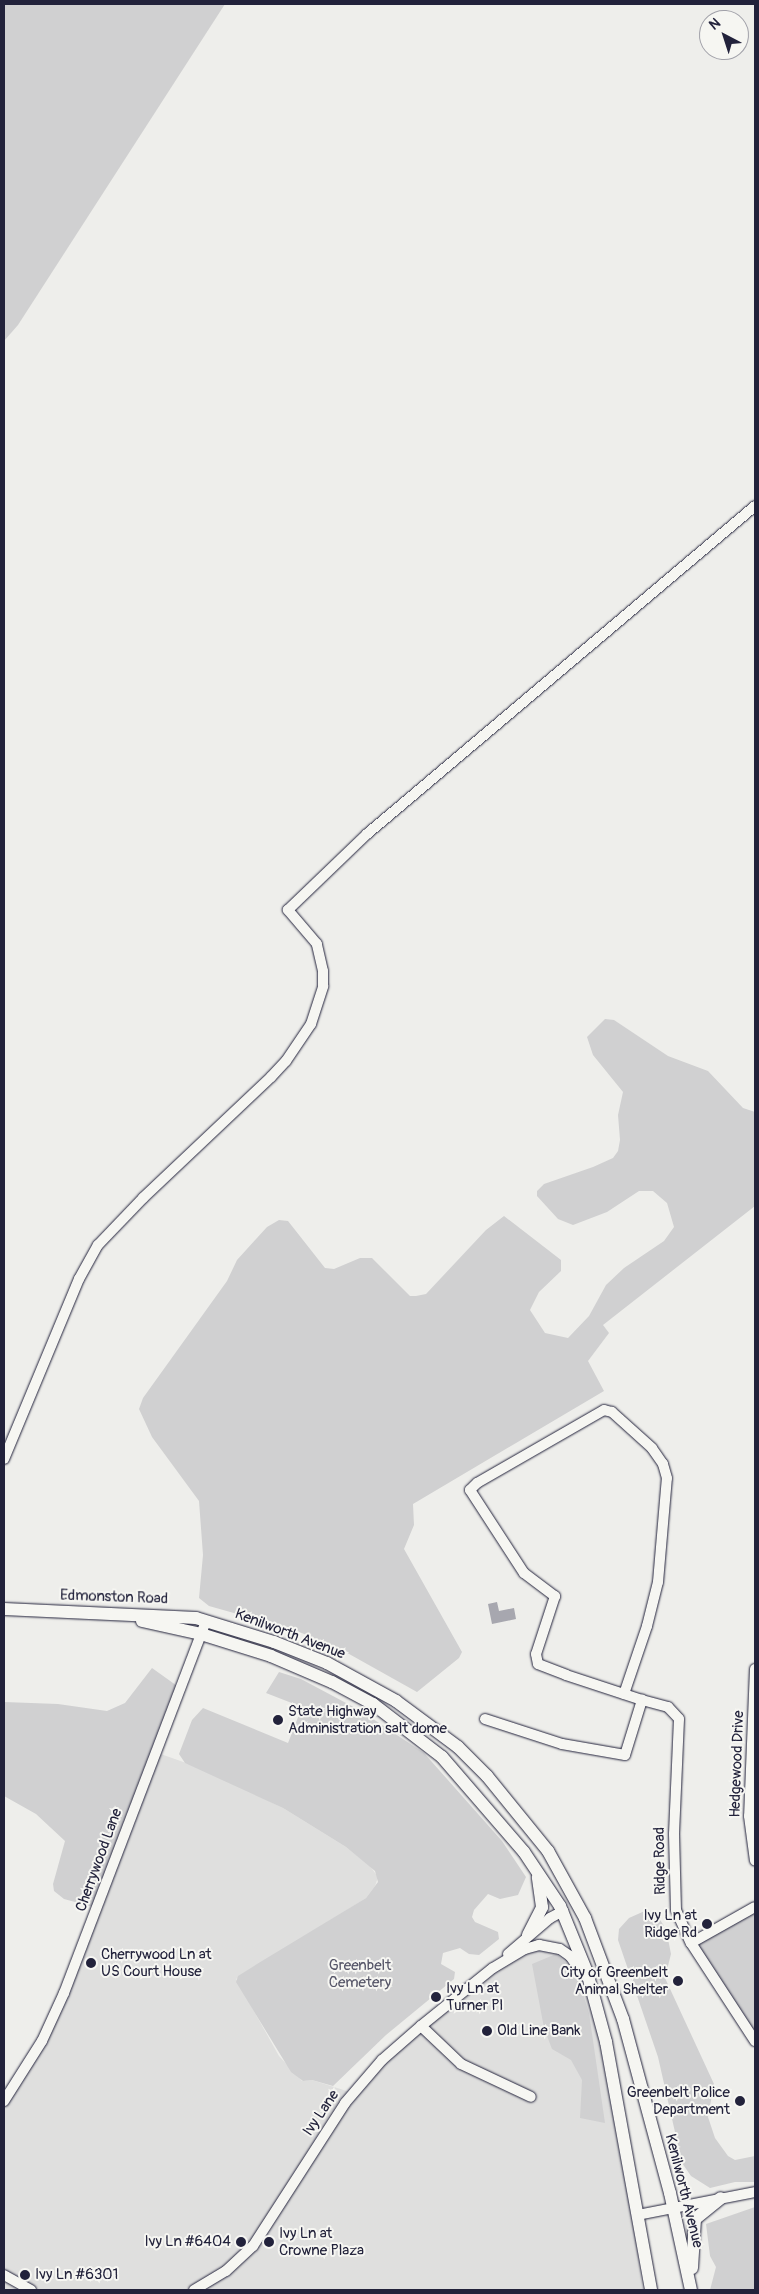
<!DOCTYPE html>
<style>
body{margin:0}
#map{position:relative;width:759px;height:2294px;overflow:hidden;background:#eeeeeb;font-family:Pangolin,sans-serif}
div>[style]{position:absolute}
.built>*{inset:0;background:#dfdfde}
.green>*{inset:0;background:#d0d0d1}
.water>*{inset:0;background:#a7a7af}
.roads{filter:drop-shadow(0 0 1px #22223b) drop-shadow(0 0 1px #22223b)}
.minor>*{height:10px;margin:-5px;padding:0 5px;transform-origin:5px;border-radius:5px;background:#f6f6f2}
.major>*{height:12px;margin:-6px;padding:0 6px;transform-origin:6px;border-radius:6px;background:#f6f6f2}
.dots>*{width:14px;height:14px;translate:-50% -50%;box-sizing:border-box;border:2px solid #f6f6f2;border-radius:50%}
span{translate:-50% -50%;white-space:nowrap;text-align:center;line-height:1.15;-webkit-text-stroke:4px #f6f6f2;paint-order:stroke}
.street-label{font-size:15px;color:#22223b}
.poi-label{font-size:15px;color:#22223b}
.left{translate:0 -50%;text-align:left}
.right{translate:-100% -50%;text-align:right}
.park-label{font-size:15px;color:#565668}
.frame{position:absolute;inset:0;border:5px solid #22223b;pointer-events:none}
.north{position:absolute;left:699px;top:10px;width:50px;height:50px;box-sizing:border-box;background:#f6f6f2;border:1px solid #a1a1a9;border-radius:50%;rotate:320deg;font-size:14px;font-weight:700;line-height:20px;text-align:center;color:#22223b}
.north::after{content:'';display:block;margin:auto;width:18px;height:22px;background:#22223b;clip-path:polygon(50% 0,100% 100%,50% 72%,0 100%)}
</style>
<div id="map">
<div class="built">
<div style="clip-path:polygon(155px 1752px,206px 1770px,283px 1808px,346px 1847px,370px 1866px,378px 1877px,375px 1886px,366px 1898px,236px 1979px,279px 2056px,302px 2081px,312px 2080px,353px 2093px,372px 2071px,525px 1949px,560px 1949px,591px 1988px,618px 2115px,643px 2290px,4px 2290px,4px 2101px,42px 2041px)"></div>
</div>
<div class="green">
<div style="clip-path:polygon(4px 4px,225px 4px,18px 325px,4px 341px)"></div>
<div style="clip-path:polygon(605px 1019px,614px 1020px,668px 1056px,708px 1071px,743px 1108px,755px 1112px,755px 1206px,603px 1325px,609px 1333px,588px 1361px,604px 1391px,413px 1504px,414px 1525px,404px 1549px,462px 1652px,459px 1658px,417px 1692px,342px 1650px,297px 1631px,209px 1606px,199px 1598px,203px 1555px,199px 1501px,152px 1437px,139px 1409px,143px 1398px,227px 1281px,237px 1260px,267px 1227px,279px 1220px,288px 1221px,325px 1268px,334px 1269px,360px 1258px,372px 1258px,410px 1296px,416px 1296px,426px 1294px,486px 1230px,504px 1216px,561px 1260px,561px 1271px,539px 1292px,530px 1310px,545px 1333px,568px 1338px,589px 1316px,606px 1285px,624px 1268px,664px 1241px,674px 1227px,667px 1203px,653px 1191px,639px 1191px,607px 1212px,573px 1225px,558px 1219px,537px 1196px,537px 1191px,544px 1184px,593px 1167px,613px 1158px,618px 1151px,620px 1140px,618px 1115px,623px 1092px,593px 1055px,587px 1037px)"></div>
<div style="clip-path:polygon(152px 1668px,180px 1688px,97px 1908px,64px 1899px,54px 1891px,53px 1884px,65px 1841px,36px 1814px,4px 1796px,4px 1702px,58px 1704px,107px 1711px,125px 1703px)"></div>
<div style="clip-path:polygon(279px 1672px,301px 1679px,361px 1711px,424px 1753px,502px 1841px,526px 1877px,518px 1895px,500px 1899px,488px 1894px,474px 1910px,472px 1917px,475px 1922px,498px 1932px,499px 1939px,479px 1955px,469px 1954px,460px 1948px,443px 1953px,441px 1964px,455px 1972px,454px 1979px,386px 2035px,333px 2086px,312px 2080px,303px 2081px,291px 2072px,236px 1982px,238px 1976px,257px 1964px,366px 1898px,378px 1882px,375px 1871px,346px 1847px,283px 1808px,185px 1763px,179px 1754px,192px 1720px,203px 1708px,288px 1743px,302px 1707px,266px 1693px)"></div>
<div style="clip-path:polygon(755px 1907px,755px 2041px,691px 1943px)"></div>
<div style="clip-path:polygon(647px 1910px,655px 1912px,666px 1929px,671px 1954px,665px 1978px,714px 2084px,708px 2117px,715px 2138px,728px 2156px,735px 2160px,755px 2156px,755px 2182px,735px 2182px,710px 2188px,691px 2176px,682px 2163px,658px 2057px,618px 1940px,619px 1929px,629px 1918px)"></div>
<div style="clip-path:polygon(556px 1954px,576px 1972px,589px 2013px,605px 2123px,580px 2118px,582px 2080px,571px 2060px,552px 2049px,544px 2028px,532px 1964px)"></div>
<div style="clip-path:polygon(755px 2207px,755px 2290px,710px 2290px,716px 2267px,710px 2256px,706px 2224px)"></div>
</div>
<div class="water">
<div style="clip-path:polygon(497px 1602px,499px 1611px,514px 1608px,516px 1619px,492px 1624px,488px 1604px)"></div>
</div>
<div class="roads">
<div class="minor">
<div style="left:4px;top:1459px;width:195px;rotate:-67.4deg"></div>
<div style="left:79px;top:1279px;width:39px;rotate:-61deg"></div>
<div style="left:98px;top:1245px;width:65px;rotate:-46.2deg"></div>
<div style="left:143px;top:1198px;width:176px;rotate:-43.4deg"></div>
<div style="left:271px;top:1077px;width:22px;rotate:-47deg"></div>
<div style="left:286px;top:1061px;width:45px;rotate:-56deg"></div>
<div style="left:311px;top:1024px;width:40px;rotate:-72deg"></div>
<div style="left:323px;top:986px;width:15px;rotate:-90deg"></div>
<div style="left:323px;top:971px;width:28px;rotate:-103deg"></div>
<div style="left:317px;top:944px;width:45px;rotate:-130.5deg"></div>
<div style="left:288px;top:910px;width:110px;rotate:-43.9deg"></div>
<div style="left:367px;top:834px;width:508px;rotate:-40.21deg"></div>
<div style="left:755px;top:1669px;width:147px;rotate:92.3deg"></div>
<div style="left:749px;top:1816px;width:45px;rotate:82.4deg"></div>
<div style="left:624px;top:1694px;width:72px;rotate:-71.3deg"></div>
<div style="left:647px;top:1626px;width:45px;rotate:-76deg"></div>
<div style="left:658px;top:1582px;width:104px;rotate:-85.1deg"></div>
<div style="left:667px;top:1478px;width:15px;rotate:-106deg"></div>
<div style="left:663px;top:1464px;width:19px;rotate:-125deg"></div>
<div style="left:652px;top:1448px;width:54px;rotate:-138deg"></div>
<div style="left:612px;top:1412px;width:8px;rotate:-166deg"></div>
<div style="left:604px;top:1410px;width:146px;rotate:150.1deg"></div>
<div style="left:477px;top:1483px;width:10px;rotate:135deg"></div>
<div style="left:470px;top:1490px;width:99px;rotate:57deg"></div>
<div style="left:524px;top:1573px;width:39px;rotate:37deg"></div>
<div style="left:555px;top:1596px;width:61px;rotate:108.1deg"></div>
<div style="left:536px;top:1654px;width:10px;rotate:79deg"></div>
<div style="left:538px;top:1664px;width:30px;rotate:21deg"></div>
<div style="left:566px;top:1675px;width:80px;rotate:18.2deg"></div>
<div style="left:642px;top:1700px;width:27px;rotate:15deg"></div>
<div style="left:668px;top:1707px;width:16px;rotate:47deg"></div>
<div style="left:679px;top:1719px;width:115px;rotate:92.5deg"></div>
<div style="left:674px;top:1834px;width:76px;rotate:88.5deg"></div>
<div style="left:676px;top:1910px;width:36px;rotate:66deg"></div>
<div style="left:691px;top:1943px;width:117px;rotate:56.9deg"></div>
<div style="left:485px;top:1719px;width:81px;rotate:18deg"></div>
<div style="left:562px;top:1744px;width:64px;rotate:9.9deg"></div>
<div style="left:625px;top:1755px;width:58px;rotate:-72.8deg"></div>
<div style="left:691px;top:1943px;width:73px;rotate:-29.4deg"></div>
<div style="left:508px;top:1954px;width:55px;rotate:-40.6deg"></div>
<div style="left:550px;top:1918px;width:15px;rotate:-28deg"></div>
<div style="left:421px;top:2026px;width:55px;rotate:43.5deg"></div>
<div style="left:461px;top:2064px;width:77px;rotate:25.2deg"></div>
<div style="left:4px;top:2101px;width:71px;rotate:-57.7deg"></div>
<div style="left:42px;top:2041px;width:53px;rotate:-65.4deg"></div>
<div style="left:64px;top:1993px;width:398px;rotate:-69.1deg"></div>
<div style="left:638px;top:2215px;width:119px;rotate:-11.1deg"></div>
<div style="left:4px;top:2275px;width:31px;rotate:29deg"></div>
<div style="left:194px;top:2290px;width:37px;rotate:-31deg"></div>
<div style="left:226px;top:2271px;width:37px;rotate:-43deg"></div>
<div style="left:253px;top:2246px;width:170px;rotate:-57.2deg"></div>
<div style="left:345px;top:2103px;width:57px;rotate:-49.3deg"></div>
<div style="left:382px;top:2060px;width:52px;rotate:-41.1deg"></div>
<div style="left:421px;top:2026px;width:92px;rotate:-38.9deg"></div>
<div style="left:493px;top:1968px;width:37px;rotate:-31deg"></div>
<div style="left:525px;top:1949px;width:15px;rotate:-16deg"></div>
<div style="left:539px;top:1945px;width:21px;rotate:11deg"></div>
<div style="left:560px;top:1949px;width:12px;rotate:35deg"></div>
<div style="left:570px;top:1956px;width:24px;rotate:55deg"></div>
</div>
<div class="major">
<div style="left:4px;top:1609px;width:192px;rotate:2.7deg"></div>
<div style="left:196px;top:1618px;width:82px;rotate:17.1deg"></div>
<div style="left:274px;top:1642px;width:57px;rotate:21.6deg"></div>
<div style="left:327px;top:1663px;width:79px;rotate:28.8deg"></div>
<div style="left:396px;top:1701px;width:77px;rotate:36.6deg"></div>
<div style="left:458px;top:1747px;width:41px;rotate:45deg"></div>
<div style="left:487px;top:1776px;width:97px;rotate:50.9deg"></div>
<div style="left:548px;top:1851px;width:77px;rotate:61.1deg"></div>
<div style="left:585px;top:1918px;width:108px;rotate:69.4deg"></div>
<div style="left:623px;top:2019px;width:180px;rotate:74.9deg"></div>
<div style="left:670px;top:2193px;width:99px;rotate:77.8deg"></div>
<div style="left:142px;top:1621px;width:60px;rotate:12.4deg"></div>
<div style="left:201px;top:1634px;width:73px;rotate:17.4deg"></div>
<div style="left:271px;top:1656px;width:66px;rotate:23.1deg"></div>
<div style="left:332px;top:1682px;width:47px;rotate:28.2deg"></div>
<div style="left:373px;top:1704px;width:87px;rotate:37.5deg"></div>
<div style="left:442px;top:1757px;width:125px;rotate:49.2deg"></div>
<div style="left:524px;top:1852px;width:65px;rotate:56.3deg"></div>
<div style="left:560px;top:1906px;width:71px;rotate:67.8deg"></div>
<div style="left:587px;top:1972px;width:73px;rotate:74.8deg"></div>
<div style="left:606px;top:2042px;width:252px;rotate:79.7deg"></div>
<div style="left:528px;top:1935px;width:31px;rotate:-63deg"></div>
<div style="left:542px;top:1907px;width:30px;rotate:-98deg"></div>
<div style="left:692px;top:2268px;width:49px;rotate:-86.5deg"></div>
<div style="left:695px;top:2219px;width:33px;rotate:-39deg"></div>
</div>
</div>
<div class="dots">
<div style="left:278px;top:1720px;background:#22223b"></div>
<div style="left:707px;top:1924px;background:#22223b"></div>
<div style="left:91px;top:1963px;background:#22223b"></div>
<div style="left:678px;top:1981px;background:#22223b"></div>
<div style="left:436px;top:1997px;background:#22223b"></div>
<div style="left:487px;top:2031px;background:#22223b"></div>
<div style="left:740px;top:2101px;background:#22223b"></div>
<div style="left:241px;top:2242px;background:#22223b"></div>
<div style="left:269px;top:2242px;background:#22223b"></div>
<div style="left:25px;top:2275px;background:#22223b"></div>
</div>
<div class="street-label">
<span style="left:114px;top:1597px;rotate:2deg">Edmonston Road</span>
<span style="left:290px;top:1634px;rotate:21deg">Kenilworth Avenue</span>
<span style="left:737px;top:1764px;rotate:-88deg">Hedgewood Drive</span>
<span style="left:99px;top:1860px;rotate:-70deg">Cherrywood Lane</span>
<span style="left:660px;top:1861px;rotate:-91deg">Ridge Road</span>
<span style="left:321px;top:2113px;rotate:-56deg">Ivy Lane</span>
<span style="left:684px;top:2191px;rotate:76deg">Kenilworth Avenue</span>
</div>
<div class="poi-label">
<span class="left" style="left:288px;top:1720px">State Highway<br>Administration salt dome</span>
<span class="right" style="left:697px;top:1924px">Ivy Ln at<br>Ridge Rd</span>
<span class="left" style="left:101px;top:1963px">Cherrywood Ln at<br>US Court House</span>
<span class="right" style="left:668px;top:1981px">City of Greenbelt<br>Animal Shelter</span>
<span class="left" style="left:446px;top:1997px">Ivy Ln at<br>Turner Pl</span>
<span class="left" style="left:497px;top:2031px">Old Line Bank</span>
<span class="right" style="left:730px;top:2101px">Greenbelt Police<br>Department</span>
<span class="left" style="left:279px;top:2242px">Ivy Ln at<br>Crowne Plaza</span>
<span class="right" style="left:231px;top:2242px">Ivy Ln #6404</span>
<span class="left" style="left:35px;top:2275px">Ivy Ln #6301</span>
</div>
<div class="park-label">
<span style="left:360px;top:1974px">Greenbelt<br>Cemetery</span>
</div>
<div class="frame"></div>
<div class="north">N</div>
</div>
